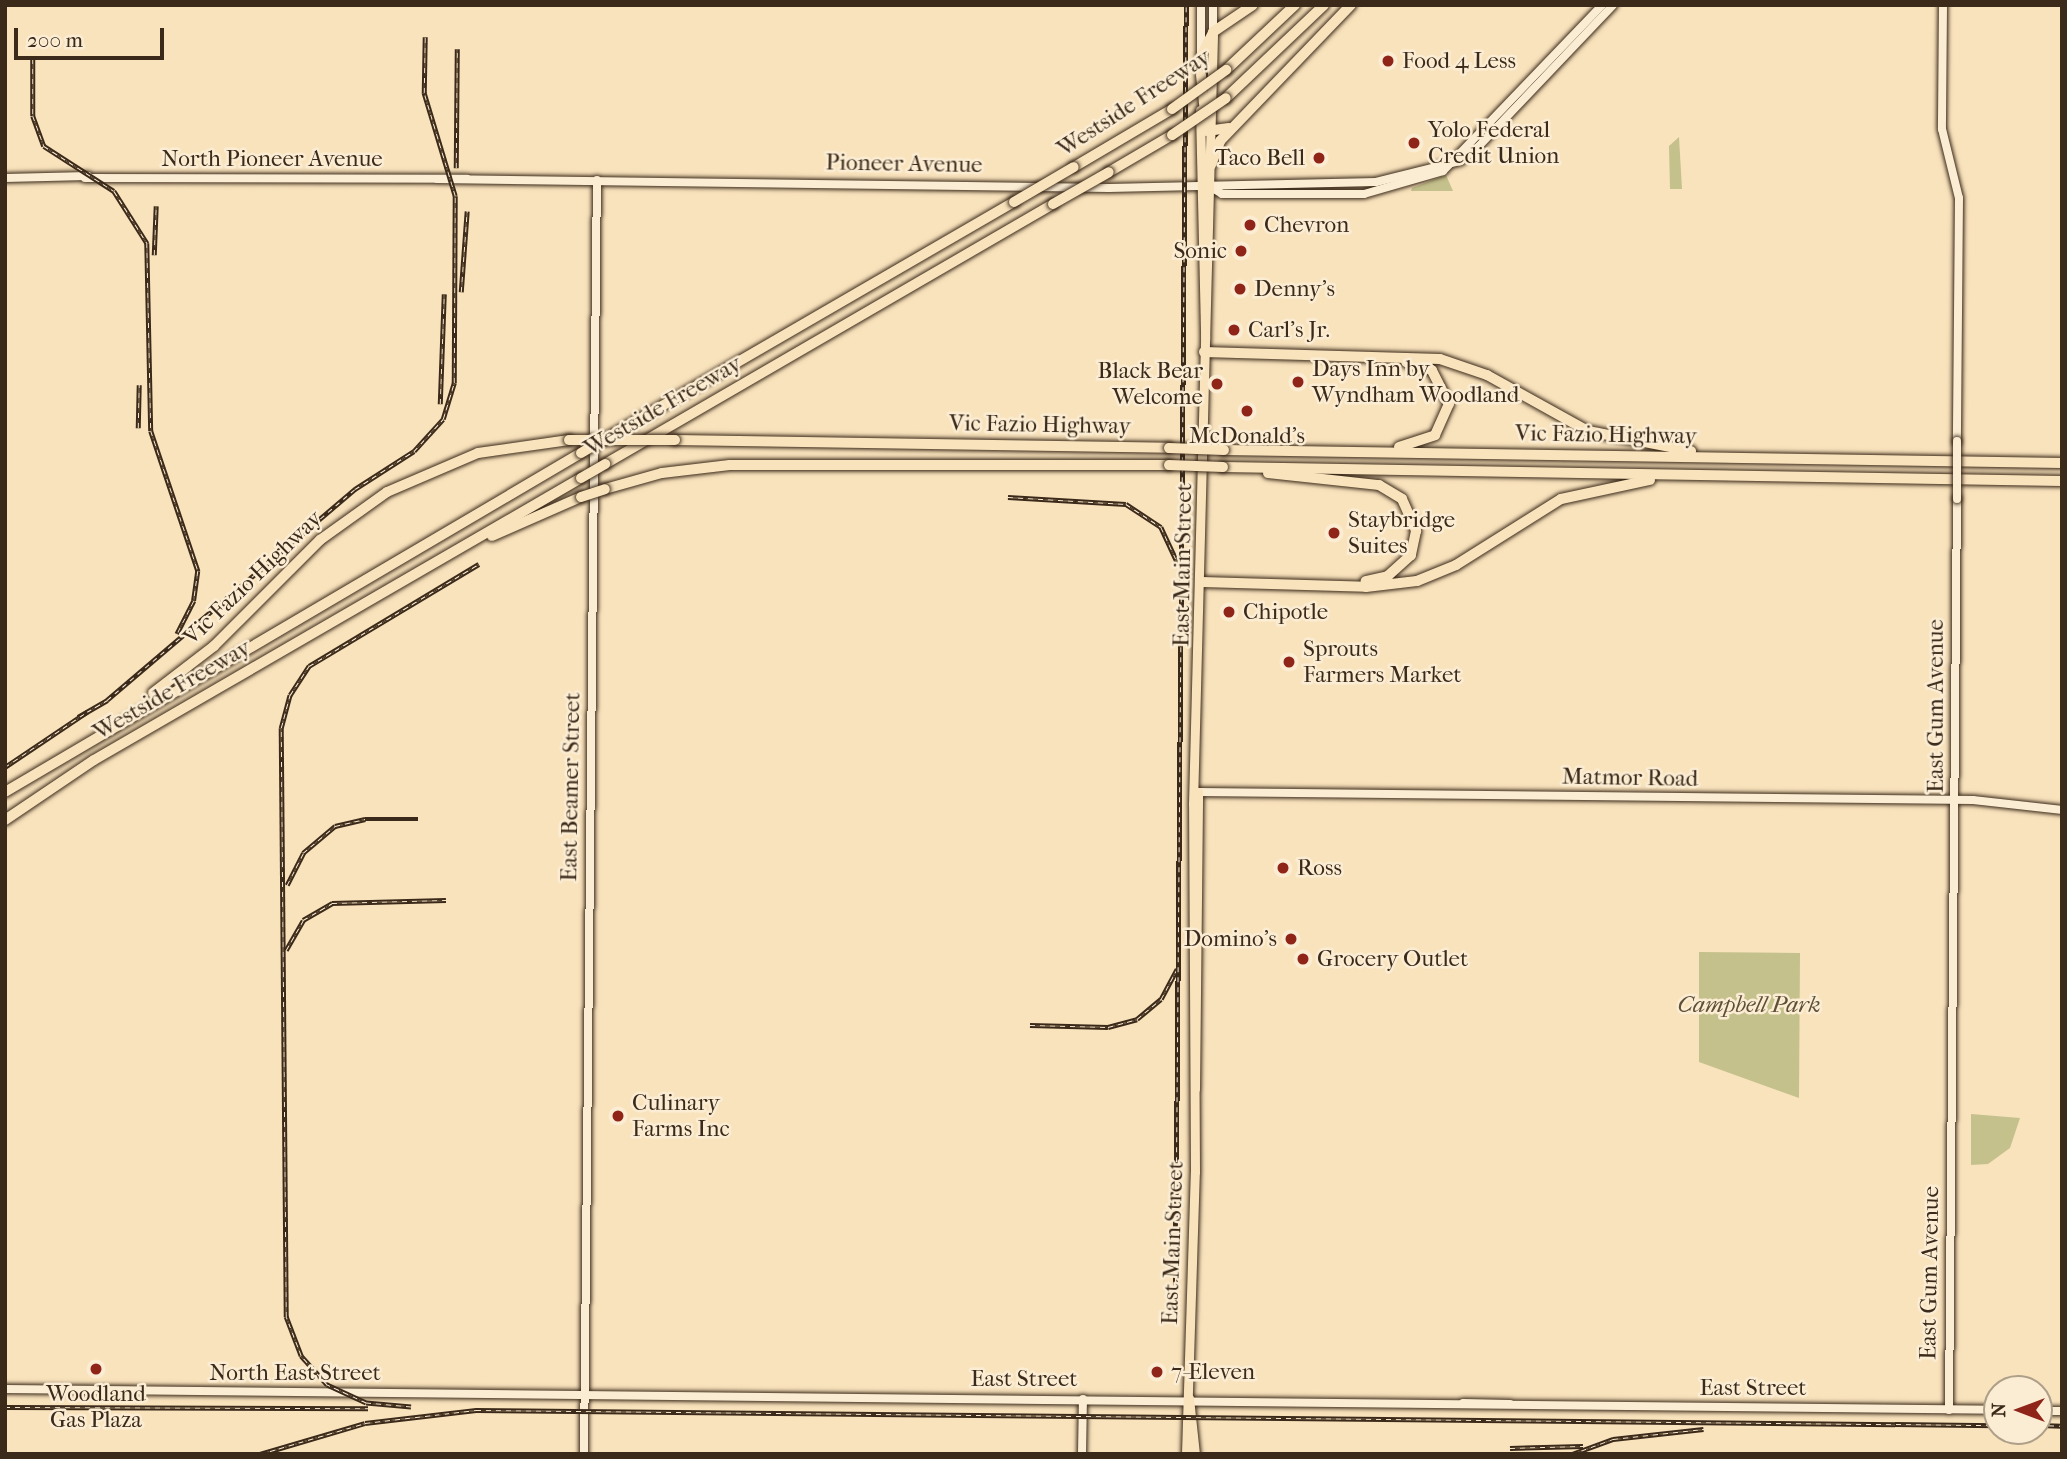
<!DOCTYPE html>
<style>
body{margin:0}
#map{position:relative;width:2067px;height:1459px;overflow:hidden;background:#f9e3bd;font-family:"IM FELL French Canon",serif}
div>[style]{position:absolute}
.green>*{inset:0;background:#c5c18c}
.roads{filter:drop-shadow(0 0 2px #3b2919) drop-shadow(0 0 2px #3b2919)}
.secondary>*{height:8px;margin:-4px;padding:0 4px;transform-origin:4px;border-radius:4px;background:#fbedd4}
.primary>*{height:9px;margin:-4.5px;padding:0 4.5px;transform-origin:4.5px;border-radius:4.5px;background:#f9e3bd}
.highway>*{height:10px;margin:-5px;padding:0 5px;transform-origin:5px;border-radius:5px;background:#f9e3bd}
.rail>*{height:4.5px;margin-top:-2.25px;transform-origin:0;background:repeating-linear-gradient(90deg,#fbedd4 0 5px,#3b2919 0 10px);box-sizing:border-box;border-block:2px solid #3b2919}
.bridges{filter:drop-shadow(0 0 2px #3b2919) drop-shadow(0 0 2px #3b2919)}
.secondary-bridge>*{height:8px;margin:-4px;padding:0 4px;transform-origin:4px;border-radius:4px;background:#fbedd4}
.highway-bridge>*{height:10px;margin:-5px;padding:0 5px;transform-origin:5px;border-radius:5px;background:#f9e3bd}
.dots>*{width:19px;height:19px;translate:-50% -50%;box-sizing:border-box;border:4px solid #fbedd4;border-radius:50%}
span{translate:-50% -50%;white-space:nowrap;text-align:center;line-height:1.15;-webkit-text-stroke:5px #fbedd4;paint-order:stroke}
.poi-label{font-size:23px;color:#3b2919}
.left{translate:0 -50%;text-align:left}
.right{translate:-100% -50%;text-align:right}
.street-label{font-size:23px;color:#3b2919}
.park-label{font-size:23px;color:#5e4f36;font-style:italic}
.frame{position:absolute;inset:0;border:7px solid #3b2919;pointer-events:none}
.north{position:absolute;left:1983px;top:1375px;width:70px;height:70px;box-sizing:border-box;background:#fbedd4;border:2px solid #ae9f89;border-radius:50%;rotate:270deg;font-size:19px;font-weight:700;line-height:28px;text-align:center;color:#3b2919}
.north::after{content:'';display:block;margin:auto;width:24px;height:32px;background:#8f2418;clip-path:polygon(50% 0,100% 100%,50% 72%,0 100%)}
.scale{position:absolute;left:14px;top:28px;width:150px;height:32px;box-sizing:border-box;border:4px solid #3b2919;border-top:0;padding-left:9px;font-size:21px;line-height:24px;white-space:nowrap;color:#3b2919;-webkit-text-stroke:5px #fbedd4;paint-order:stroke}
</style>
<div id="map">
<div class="green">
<div style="clip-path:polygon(1679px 137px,1682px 189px,1670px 189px,1669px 146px)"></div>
<div style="clip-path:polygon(1446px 175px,1453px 191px,1411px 191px,1412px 188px)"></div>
<div style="clip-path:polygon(1699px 952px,1800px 953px,1799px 1098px,1699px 1062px)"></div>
<div style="clip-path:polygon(1971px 1114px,2020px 1118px,2010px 1148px,1988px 1164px,1971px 1165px)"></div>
</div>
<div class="roads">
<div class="secondary">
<div style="left:1213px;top:5px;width:27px;rotate:90deg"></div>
<div style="left:1943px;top:5px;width:124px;rotate:90.5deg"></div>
<div style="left:1942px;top:129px;width:71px;rotate:76.2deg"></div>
<div style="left:1959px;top:198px;width:243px;rotate:90.5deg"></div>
<div style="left:1201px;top:55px;width:50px;rotate:-90deg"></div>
<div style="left:5px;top:178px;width:83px;rotate:-1.4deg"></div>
<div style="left:85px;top:178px;width:382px;rotate:0.1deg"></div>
<div style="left:437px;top:179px;width:672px;rotate:0.77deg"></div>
<div style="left:1109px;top:188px;width:267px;rotate:-1.3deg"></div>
<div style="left:1376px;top:182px;width:87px;rotate:-14deg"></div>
<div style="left:1460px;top:161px;width:23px;rotate:-38deg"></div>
<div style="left:1478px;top:147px;width:196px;rotate:-46.4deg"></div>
<div style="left:1211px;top:187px;width:13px;rotate:32deg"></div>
<div style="left:1222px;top:194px;width:142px"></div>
<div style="left:1364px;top:194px;width:82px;rotate:-16.2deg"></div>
<div style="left:1443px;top:171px;width:230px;rotate:-46.2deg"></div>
<div style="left:1198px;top:792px;width:775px;rotate:0.59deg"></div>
<div style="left:1973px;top:800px;width:90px;rotate:6.4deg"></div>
<div style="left:5px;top:1389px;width:1992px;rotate:0.6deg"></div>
<div style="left:1463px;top:1403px;width:47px;rotate:1.2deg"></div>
<div style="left:1949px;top:1410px;width:911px;rotate:-89.5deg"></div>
<div style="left:2039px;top:1411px;width:23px"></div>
<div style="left:584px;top:1454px;width:1274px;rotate:-89.42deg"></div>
<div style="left:1082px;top:1454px;width:55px;rotate:-89deg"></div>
</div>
<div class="primary">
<div style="left:1200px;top:110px;width:228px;rotate:88.7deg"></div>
<div style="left:1195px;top:1089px;width:297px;rotate:-89.4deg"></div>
<div style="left:1189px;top:1398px;width:56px;rotate:83.9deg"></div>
<div style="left:1186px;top:1454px;width:282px;rotate:-88.2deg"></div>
<div style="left:1195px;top:1172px;width:368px;rotate:-90.3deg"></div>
<div style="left:1193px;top:804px;width:769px;rotate:-88.51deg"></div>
</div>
<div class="highway">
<div style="left:1201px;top:56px;width:27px;rotate:-63deg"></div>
<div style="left:1213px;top:32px;width:48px;rotate:-34deg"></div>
<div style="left:1226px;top:70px;width:95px;rotate:-43.3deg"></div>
<div style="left:1201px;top:75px;width:56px;rotate:83.9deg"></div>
<div style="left:1207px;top:131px;width:22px;rotate:-8deg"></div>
<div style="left:1226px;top:98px;width:135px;rotate:-43.5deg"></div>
<div style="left:1211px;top:165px;width:26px;rotate:-69deg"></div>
<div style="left:1220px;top:141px;width:189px;rotate:-46.1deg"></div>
<div style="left:1074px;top:167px;width:114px;rotate:-30.6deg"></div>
<div style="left:1109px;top:172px;width:73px;rotate:-30.4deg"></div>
<div style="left:1204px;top:352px;width:236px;rotate:1.7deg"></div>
<div style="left:1440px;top:359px;width:50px;rotate:18.8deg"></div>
<div style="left:1487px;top:375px;width:115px;rotate:29deg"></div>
<div style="left:1588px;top:431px;width:105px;rotate:11deg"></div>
<div style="left:605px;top:439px;width:473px;rotate:-30.1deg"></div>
<div style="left:675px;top:440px;width:494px;rotate:0.9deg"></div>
<div style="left:1399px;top:447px;width:38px;rotate:-18deg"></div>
<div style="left:1435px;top:435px;width:34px;rotate:-66deg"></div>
<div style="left:1449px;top:404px;width:38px;rotate:-117deg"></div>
<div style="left:1432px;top:370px;width:27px;rotate:-163deg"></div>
<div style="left:1224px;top:450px;width:838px;rotate:0.89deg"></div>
<div style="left:605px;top:464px;width:518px;rotate:-30.13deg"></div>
<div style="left:1223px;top:467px;width:839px;rotate:0.96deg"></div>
<div style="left:1268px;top:473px;width:112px;rotate:6.2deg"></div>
<div style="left:1379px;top:485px;width:27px;rotate:31deg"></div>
<div style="left:1402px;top:499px;width:35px;rotate:66deg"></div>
<div style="left:1416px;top:531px;width:25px;rotate:102deg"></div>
<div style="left:1411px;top:555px;width:31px;rotate:138deg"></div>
<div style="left:1388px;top:576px;width:23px;rotate:167deg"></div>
<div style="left:605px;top:489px;width:59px;rotate:-15.7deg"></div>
<div style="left:662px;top:473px;width:68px;rotate:-6.7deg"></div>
<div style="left:730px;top:465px;width:439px"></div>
<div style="left:492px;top:536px;width:97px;rotate:-23.7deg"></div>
<div style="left:1202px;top:582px;width:164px;rotate:1.7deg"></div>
<div style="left:1366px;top:587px;width:51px;rotate:-6.7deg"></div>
<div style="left:1417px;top:581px;width:42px;rotate:-22.3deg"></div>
<div style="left:1456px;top:565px;width:124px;rotate:-32.2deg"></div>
<div style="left:1561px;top:499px;width:91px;rotate:-12.1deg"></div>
<div style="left:153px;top:693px;width:77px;rotate:-37.6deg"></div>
<div style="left:214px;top:646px;width:150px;rotate:-45deg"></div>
<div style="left:320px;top:540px;width:82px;rotate:-35.6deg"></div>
<div style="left:387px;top:492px;width:99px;rotate:-23.2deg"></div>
<div style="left:478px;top:453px;width:92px;rotate:-8.1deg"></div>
<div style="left:5px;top:792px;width:668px;rotate:-30.48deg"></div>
<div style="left:5px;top:820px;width:107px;rotate:-34deg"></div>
<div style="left:94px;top:760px;width:563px;rotate:-30.07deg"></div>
</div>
</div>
<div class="rail">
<div style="left:33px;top:59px;width:57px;rotate:90deg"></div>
<div style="left:33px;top:116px;width:32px;rotate:70deg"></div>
<div style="left:44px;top:146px;width:83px;rotate:32.7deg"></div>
<div style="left:114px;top:191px;width:62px;rotate:57.6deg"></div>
<div style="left:147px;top:243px;width:188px;rotate:88.8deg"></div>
<div style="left:151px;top:431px;width:148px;rotate:71.4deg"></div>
<div style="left:198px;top:571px;width:30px;rotate:98deg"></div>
<div style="left:194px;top:601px;width:37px;rotate:117deg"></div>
<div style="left:456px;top:168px;width:119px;rotate:-89.5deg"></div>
<div style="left:154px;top:255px;width:49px;rotate:-87.7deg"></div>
<div style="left:461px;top:292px;width:81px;rotate:-85.8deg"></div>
<div style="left:440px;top:404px;width:110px;rotate:-87.9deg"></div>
<div style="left:138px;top:428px;width:43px;rotate:-88.7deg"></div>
<div style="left:1008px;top:497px;width:118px;rotate:3.4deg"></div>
<div style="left:1126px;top:504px;width:42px;rotate:33.3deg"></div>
<div style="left:1161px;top:527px;width:40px;rotate:65deg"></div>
<div style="left:78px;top:717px;width:34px;rotate:-30deg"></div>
<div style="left:107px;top:700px;width:326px;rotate:-40.4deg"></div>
<div style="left:355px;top:489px;width:70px;rotate:-32.8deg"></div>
<div style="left:414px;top:451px;width:43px;rotate:-47.8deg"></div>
<div style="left:443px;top:419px;width:38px;rotate:-73deg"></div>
<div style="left:454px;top:383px;width:187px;rotate:-89.7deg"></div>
<div style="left:455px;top:196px;width:108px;rotate:-106.8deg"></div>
<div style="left:424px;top:93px;width:56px;rotate:-89deg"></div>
<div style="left:5px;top:767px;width:99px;rotate:-33.9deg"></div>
<div style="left:287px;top:885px;width:36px;rotate:-63deg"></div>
<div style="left:303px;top:853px;width:42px;rotate:-40.2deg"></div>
<div style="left:335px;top:826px;width:31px;rotate:-13deg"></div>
<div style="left:365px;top:819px;width:53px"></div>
<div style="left:286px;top:950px;width:34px;rotate:-60deg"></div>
<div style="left:303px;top:920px;width:34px;rotate:-30deg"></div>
<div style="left:332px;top:903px;width:114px;rotate:-1.5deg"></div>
<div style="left:1030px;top:1025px;width:78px;rotate:1.5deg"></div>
<div style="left:1108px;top:1027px;width:30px;rotate:-15deg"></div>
<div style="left:1137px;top:1019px;width:31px;rotate:-40deg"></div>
<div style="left:1161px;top:999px;width:34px;rotate:-62deg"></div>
<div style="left:1175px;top:1312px;width:1307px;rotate:-89.52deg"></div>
<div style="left:5px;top:1407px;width:363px;rotate:0.2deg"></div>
<div style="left:411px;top:1407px;width:45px;rotate:-174.9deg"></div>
<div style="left:366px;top:1403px;width:43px;rotate:-155.2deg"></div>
<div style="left:327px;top:1385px;width:39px;rotate:-132deg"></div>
<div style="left:301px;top:1356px;width:42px;rotate:-111deg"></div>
<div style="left:286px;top:1317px;width:589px;rotate:-90.49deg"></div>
<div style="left:281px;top:728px;width:34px;rotate:-75deg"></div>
<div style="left:290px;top:695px;width:35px;rotate:-57deg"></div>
<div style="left:309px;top:666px;width:198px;rotate:-31deg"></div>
<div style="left:2039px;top:1425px;width:23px;rotate:2deg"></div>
<div style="left:1510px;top:1448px;width:73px;rotate:-1.6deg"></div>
<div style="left:260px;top:1454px;width:109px;rotate:-16.4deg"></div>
<div style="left:365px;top:1423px;width:112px;rotate:-6.7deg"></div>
<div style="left:476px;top:1410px;width:1521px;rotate:0.57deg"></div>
<div style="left:1572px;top:1454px;width:44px;rotate:-20.1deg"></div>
<div style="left:1613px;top:1439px;width:91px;rotate:-6.3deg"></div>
</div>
<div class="bridges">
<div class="secondary-bridge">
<div style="left:1957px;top:499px;width:58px;rotate:-90deg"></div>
</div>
<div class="highway-bridge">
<div style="left:1172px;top:109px;width:67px;rotate:-35.8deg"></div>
<div style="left:1172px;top:135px;width:65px;rotate:-34.4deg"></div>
<div style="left:1014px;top:202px;width:69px;rotate:-30.3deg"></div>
<div style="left:1053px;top:204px;width:64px;rotate:-29.7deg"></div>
<div style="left:569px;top:440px;width:106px"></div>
<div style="left:1169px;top:448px;width:55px;rotate:2.1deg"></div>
<div style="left:581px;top:453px;width:26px;rotate:-31deg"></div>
<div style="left:1169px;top:465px;width:54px;rotate:2.1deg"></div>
<div style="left:581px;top:478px;width:28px;rotate:-30deg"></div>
<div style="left:581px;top:497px;width:25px;rotate:-18deg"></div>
</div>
</div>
<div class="dots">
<div style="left:1388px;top:61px;background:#8f2418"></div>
<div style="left:1414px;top:143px;background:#8f2418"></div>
<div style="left:1319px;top:158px;background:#8f2418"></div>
<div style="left:1250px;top:225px;background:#8f2418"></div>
<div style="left:1241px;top:251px;background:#8f2418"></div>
<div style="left:1240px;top:289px;background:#8f2418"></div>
<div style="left:1234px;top:330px;background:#8f2418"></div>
<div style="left:1298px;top:382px;background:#8f2418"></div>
<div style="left:1217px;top:384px;background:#8f2418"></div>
<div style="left:1247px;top:411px;background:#8f2418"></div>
<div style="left:1334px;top:533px;background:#8f2418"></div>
<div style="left:1229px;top:612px;background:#8f2418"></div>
<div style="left:1289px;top:662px;background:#8f2418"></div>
<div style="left:1283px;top:868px;background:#8f2418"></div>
<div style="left:1291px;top:939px;background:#8f2418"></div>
<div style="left:1303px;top:959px;background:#8f2418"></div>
<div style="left:618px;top:1116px;background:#8f2418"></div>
<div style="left:96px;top:1369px;background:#8f2418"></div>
<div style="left:1157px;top:1372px;background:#8f2418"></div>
</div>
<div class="poi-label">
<span class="left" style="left:1402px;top:61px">Food 4 Less</span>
<span class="left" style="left:1428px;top:143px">Yolo Federal<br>Credit Union</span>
<span class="right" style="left:1305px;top:158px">Taco Bell</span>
<span class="left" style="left:1264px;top:225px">Chevron</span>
<span class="right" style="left:1227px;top:251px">Sonic</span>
<span class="left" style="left:1254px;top:289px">Denny's</span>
<span class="left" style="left:1248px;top:330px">Carl's Jr.</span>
<span class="left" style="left:1312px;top:382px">Days Inn by<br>Wyndham Woodland</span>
<span class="right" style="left:1203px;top:384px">Black Bear<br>Welcome</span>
<span style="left:1247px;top:436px">McDonald's</span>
<span class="left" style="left:1348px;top:533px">Staybridge<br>Suites</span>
<span class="left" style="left:1243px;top:612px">Chipotle</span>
<span class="left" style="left:1303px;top:662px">Sprouts<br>Farmers Market</span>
<span class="left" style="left:1297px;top:868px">Ross</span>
<span class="right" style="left:1277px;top:939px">Domino's</span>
<span class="left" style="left:1317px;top:959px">Grocery Outlet</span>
<span class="left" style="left:632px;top:1116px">Culinary<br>Farms Inc</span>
<span class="left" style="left:1171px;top:1372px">7-Eleven</span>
<span style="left:96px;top:1407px">Woodland<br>Gas Plaza</span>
</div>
<div class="street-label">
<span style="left:1134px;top:103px;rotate:-33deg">Westside Freeway</span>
<span style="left:272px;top:159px">North Pioneer Avenue</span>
<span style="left:904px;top:164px;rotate:1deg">Pioneer Avenue</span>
<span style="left:663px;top:406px;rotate:-30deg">Westside Freeway</span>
<span style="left:1040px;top:425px;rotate:1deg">Vic Fazio Highway</span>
<span style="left:1606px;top:435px;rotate:1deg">Vic Fazio Highway</span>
<span style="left:1183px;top:565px;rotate:-89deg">East Main Street</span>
<span style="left:253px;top:578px;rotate:-44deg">Vic Fazio Highway</span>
<span style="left:172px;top:690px;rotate:-30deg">Westside Freeway</span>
<span style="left:1936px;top:706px;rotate:-90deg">East Gum Avenue</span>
<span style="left:1630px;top:778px;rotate:1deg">Matmor Road</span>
<span style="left:571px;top:787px;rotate:-89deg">East Beamer Street</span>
<span style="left:1173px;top:1243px;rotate:-88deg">East Main Street</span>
<span style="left:1930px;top:1273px;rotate:-89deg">East Gum Avenue</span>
<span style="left:295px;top:1373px">North East Street</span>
<span style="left:1024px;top:1379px">East Street</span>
<span style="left:1753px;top:1388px">East Street</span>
</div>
<div class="park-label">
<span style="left:1749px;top:1005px">Campbell Park</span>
</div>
<div class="frame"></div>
<div class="north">N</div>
<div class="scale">200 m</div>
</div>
